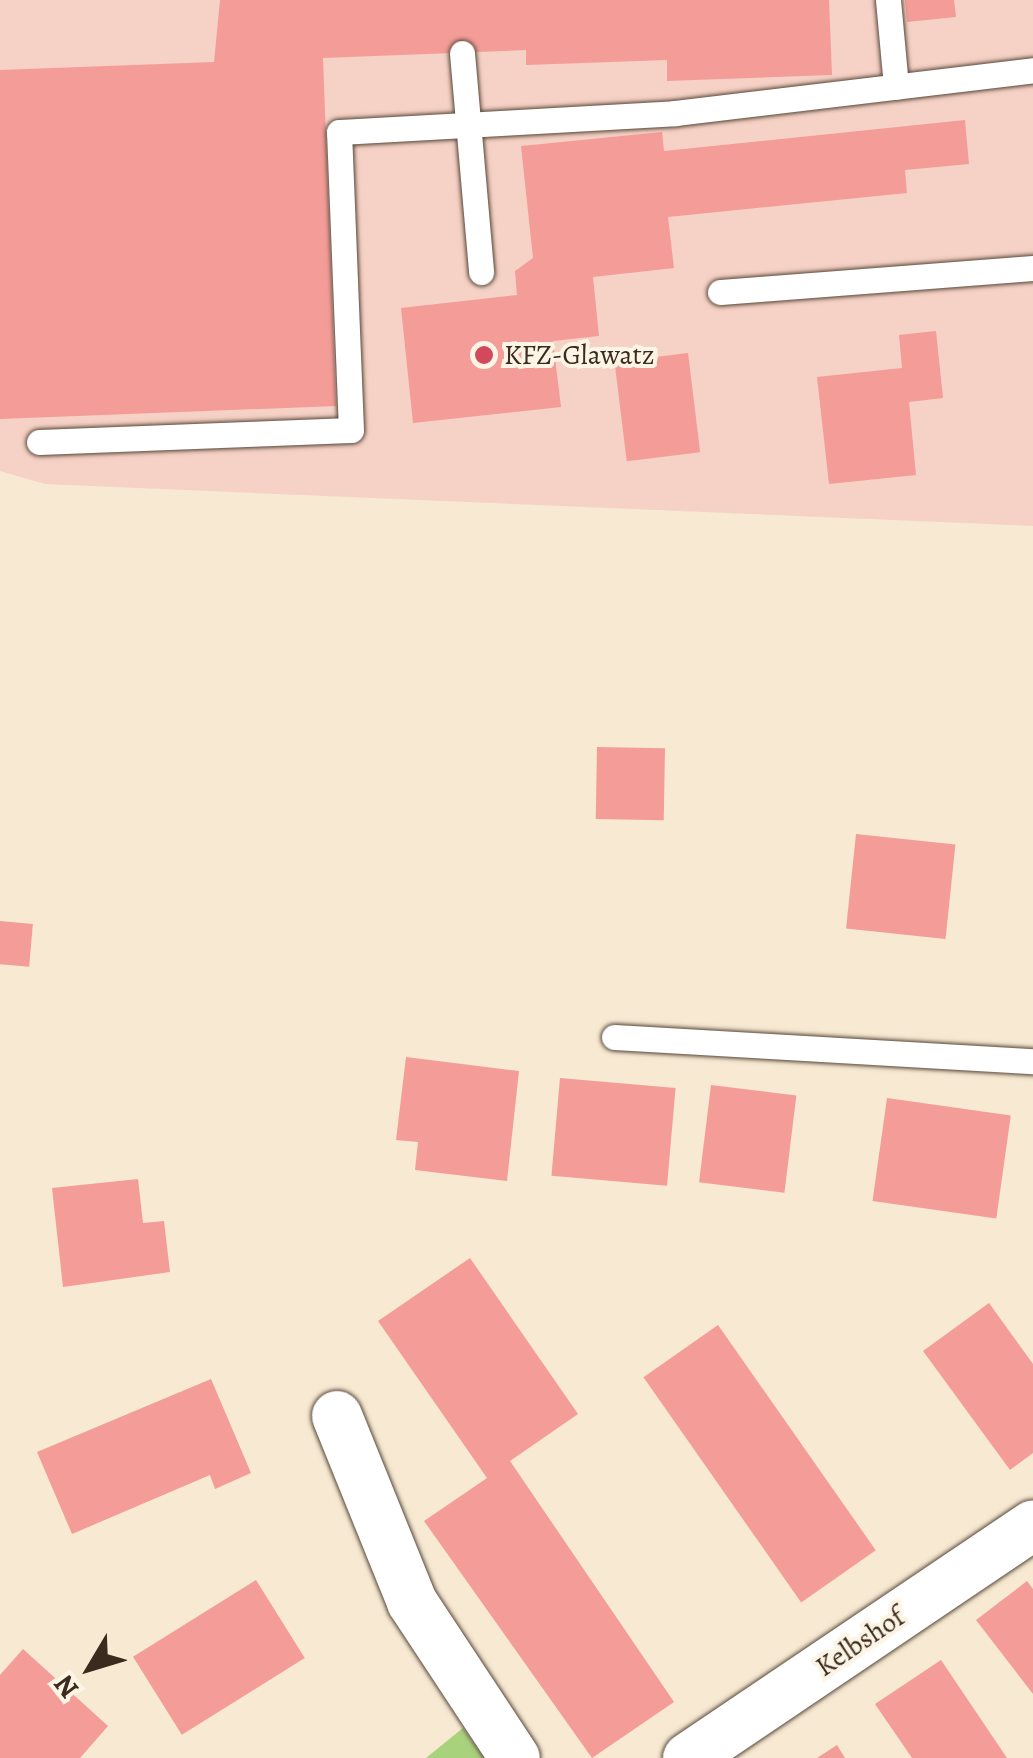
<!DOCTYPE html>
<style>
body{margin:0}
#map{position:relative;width:1033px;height:1758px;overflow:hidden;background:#f7e9d2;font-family:Alegreya,serif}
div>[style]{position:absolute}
.built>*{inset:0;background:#f6d1c5}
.green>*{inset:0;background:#a9d27d}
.building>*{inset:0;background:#f49c98;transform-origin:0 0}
.roads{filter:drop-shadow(0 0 2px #574739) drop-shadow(0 0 2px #574739)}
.lane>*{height:25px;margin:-12.5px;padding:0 12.5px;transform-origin:12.5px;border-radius:12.5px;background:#fff}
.street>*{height:50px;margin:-25px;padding:0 25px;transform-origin:25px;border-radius:25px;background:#fff}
.dots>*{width:28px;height:28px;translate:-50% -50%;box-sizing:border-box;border:5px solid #fcf5e5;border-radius:50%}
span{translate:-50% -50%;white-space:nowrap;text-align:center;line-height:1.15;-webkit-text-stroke:8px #fcf5e5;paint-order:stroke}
.poi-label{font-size:28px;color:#3b2a1e}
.left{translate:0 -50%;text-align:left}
.street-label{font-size:28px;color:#3b2a1e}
.north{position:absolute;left:40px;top:1618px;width:100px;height:100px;-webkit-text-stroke:8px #fcf5e5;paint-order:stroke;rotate:232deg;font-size:28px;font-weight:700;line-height:40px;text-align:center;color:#3b2a1e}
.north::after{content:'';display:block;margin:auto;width:35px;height:45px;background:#3b2a1e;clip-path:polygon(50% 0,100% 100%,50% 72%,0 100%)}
</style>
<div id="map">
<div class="built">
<div style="clip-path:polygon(0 0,1033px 0,1033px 526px,45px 484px,0 471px)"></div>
</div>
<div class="green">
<div style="clip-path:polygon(463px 1728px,484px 1758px,426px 1758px)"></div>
</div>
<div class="building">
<div style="clip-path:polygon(220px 0,829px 0,832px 75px,667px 81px,667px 60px,526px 65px,526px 50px,323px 58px,336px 406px,0 419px,0 70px,214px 62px)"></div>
<div style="clip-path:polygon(905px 0,954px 0,956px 17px,907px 22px)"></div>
<div style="clip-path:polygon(965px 120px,969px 164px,905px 170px,907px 193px,668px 217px,674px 268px,593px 277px,599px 336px,553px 341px,561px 407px,413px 423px,401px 308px,517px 295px,515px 271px,533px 258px,521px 146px,662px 132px,664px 151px)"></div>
<div style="clip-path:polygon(936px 331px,943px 398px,909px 402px,916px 475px,829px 484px,817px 377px,902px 368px,899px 335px)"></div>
<div style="left:688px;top:353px;width:100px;height:74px;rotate:83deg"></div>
<div style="left:597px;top:747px;width:68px;height:72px;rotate:1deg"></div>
<div style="left:856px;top:834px;width:100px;height:95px;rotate:6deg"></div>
<div style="left:0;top:921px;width:33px;height:43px;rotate:5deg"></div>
<div style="clip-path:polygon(406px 1057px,519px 1071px,507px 1181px,415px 1170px,418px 1142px,396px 1140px)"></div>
<div style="left:560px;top:1078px;width:116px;height:98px;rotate:5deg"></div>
<div style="left:711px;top:1085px;width:86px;height:98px;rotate:7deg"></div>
<div style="left:887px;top:1098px;width:125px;height:104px;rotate:8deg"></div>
<div style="clip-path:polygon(138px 1179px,143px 1223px,164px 1221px,170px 1272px,63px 1287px,52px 1188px)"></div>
<div style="clip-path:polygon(470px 1258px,578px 1414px,510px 1461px,674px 1702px,592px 1758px,424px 1521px,487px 1478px,378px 1321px)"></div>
<div style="clip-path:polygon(989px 1303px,1033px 1364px,1033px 1453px,1010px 1470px,923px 1351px)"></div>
<div style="left:718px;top:1325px;width:275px;height:91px;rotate:55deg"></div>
<div style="clip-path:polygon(211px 1379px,251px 1473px,215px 1489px,210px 1475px,72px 1534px,37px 1452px)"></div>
<div style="left:256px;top:1580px;width:92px;height:145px;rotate:58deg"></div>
<div style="clip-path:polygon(1027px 1581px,1033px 1589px,1033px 1694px,976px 1620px)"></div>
<div style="clip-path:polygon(23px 1649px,108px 1726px,80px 1758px,0 1758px,0 1675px)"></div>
<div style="clip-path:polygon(941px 1660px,1007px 1758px,912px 1758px,875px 1704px)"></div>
<div style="clip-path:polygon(837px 1745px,845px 1758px,817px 1758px)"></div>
</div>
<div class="roads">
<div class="lane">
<div style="left:888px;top:0;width:87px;rotate:84.7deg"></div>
<div style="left:462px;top:53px;width:220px;rotate:85deg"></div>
<div style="left:720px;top:292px;width:314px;rotate:-4.4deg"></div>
<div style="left:39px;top:442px;width:312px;rotate:-2.2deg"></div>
<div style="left:351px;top:430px;width:298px;rotate:-92.3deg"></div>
<div style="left:339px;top:132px;width:337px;rotate:-3.2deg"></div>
<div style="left:675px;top:113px;width:361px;rotate:-6.8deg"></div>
<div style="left:614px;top:1037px;width:420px;rotate:3.3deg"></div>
</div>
<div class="street">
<div style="left:337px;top:1416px;width:201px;rotate:68deg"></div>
<div style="left:412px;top:1602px;width:187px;rotate:56.6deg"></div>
<div style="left:688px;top:1758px;width:416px;rotate:-34deg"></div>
</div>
</div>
<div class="dots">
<div style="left:484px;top:355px;background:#d1495b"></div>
</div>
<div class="poi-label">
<span class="left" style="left:504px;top:355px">KFZ-Glawatz</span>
</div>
<div class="street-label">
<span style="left:860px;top:1642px;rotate:-34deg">Kelbshof</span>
</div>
<div class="north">N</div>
</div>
